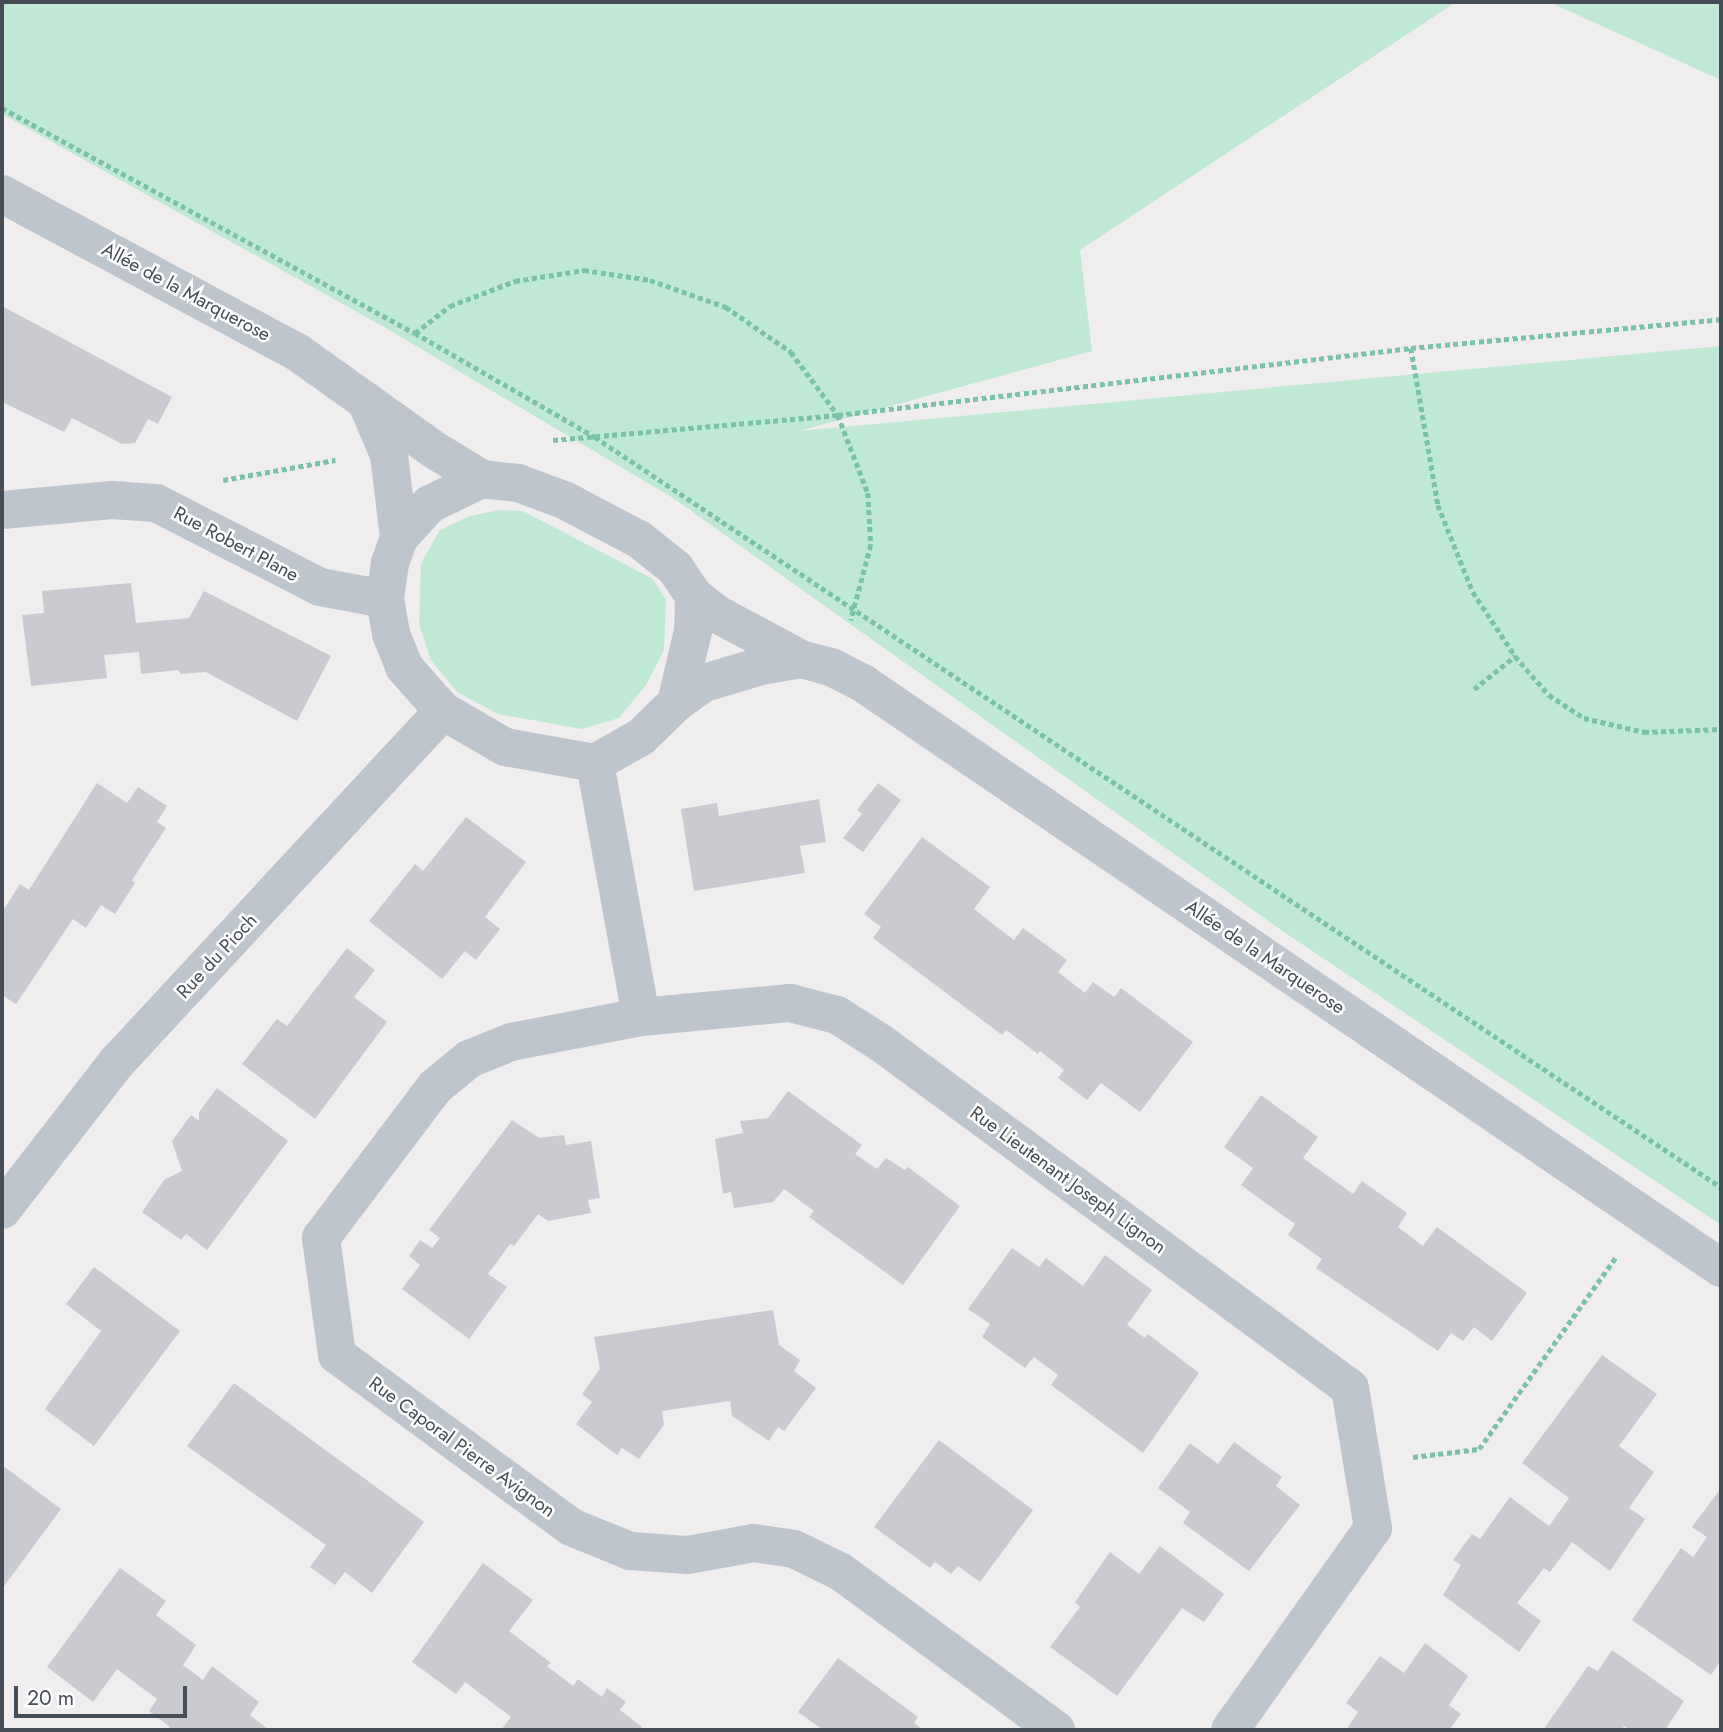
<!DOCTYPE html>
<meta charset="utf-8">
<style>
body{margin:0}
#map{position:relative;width:1723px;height:1732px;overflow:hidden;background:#efeded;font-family:Jost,sans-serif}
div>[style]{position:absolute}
.green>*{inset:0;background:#bfe9d5}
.building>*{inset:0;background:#cacbd1}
.path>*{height:4.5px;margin-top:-2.25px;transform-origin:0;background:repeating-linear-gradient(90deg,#7bc2a9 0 5px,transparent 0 8.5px)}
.minor>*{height:38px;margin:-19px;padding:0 19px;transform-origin:19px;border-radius:19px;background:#bfc5cd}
span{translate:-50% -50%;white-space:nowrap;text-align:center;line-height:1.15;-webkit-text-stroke:5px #fff;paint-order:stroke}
.street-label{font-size:19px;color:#474d57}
.frame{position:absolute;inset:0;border:4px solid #474d57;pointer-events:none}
.scale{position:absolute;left:14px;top:1686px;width:173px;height:32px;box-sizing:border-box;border:4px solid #474d57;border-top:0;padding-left:9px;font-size:21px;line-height:24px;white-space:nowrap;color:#474d57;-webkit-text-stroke:5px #fff;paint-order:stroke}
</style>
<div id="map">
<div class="green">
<div style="clip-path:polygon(2px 2px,1456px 2px,1080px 250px,1092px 351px,799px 431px,1721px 346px,1721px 1225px,1281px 930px,673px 498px,384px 327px,2px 114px)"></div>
<div style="clip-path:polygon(1549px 2px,1721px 2px,1721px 80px)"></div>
<div style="clip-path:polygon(500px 510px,523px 511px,653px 579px,666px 600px,664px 650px,646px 685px,619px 718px,582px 729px,498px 714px,457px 692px,431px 660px,419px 624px,421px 563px,440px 530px,470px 516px)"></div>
</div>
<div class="building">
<div style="clip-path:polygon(2px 306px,172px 397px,158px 424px,148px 419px,135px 443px,122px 444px,72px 418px,64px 432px,2px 402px)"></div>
<div style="clip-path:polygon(131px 583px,136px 623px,189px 618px,204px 591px,331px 656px,297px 721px,206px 672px,181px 674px,178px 670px,141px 674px,139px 652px,104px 655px,107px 678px,31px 686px,22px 615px,44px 613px,42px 591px)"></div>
<div style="clip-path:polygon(97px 783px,127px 803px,138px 787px,167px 806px,157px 822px,166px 828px,132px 880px,135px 883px,115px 914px,101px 905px,86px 928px,73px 919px,16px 1004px,2px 995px,2px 912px,20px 884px,29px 890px)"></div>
<div style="clip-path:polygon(878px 783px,901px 800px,863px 852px,843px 838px,862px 814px,857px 810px)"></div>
<div style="clip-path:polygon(819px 799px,826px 842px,800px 846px,805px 873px,694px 891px,681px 809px,717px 803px,719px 816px)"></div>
<div style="clip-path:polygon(466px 817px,526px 862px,485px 917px,500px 929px,476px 960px,465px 951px,442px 979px,369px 921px,415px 864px,423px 871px)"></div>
<div style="clip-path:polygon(922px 837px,990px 887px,974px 909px,993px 924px,1014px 940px,1023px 928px,1067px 960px,1058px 972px,1085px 993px,1093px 982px,1114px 997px,1121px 988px,1193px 1042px,1140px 1112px,1101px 1083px,1087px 1100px,1058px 1078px,1064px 1070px,1040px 1051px,1038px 1054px,1006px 1030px,1002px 1035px,873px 938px,881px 927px,864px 914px)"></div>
<div style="clip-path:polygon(347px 948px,375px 970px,354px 997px,387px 1022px,315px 1119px,242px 1064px,277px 1019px,287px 1026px)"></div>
<div style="clip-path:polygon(217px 1088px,288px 1141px,207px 1250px,186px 1234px,181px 1240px,142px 1212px,164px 1180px,182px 1171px,172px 1141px,191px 1115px,199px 1121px,199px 1112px)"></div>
<div style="clip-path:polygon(788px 1091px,862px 1145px,855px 1154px,877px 1169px,886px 1158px,905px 1170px,908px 1167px,960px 1206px,903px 1285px,809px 1217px,814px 1211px,784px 1189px,773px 1202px,734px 1208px,731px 1192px,723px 1194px,715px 1139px,743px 1133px,740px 1121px,768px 1118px)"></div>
<div style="clip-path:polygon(1261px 1095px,1318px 1137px,1303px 1158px,1353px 1194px,1362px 1181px,1407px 1213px,1398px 1227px,1423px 1246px,1437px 1227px,1527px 1293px,1492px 1341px,1474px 1327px,1463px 1341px,1451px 1333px,1438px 1351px,1316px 1268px,1322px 1259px,1288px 1235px,1295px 1224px,1241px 1185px,1253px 1168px,1224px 1147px)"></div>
<div style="clip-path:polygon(512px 1120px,539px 1138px,564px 1135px,566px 1145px,591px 1141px,600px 1198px,588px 1200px,591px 1213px,548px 1221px,538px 1214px,514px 1246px,510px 1244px,488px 1274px,507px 1287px,469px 1339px,402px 1289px,420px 1265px,409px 1256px,420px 1240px,432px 1248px,440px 1238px,429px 1230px)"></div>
<div style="clip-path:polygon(1012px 1248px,1039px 1267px,1046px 1258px,1083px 1286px,1105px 1255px,1152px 1290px,1127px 1325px,1145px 1338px,1148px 1334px,1199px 1373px,1143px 1453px,1051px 1385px,1058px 1375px,1034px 1357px,1025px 1368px,982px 1337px,990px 1324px,968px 1309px)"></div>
<div style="clip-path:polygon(94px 1267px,180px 1331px,94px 1446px,45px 1409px,101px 1331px,66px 1304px)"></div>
<div style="clip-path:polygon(773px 1310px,779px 1345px,800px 1360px,794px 1371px,816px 1388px,784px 1431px,778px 1427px,769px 1441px,732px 1416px,730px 1401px,662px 1411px,664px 1425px,639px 1459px,622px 1448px,617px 1455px,576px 1424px,592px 1402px,582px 1394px,600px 1369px,594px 1337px)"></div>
<div style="clip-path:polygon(1602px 1355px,1657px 1394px,1619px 1446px,1654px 1472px,1629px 1508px,1645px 1519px,1610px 1571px,1572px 1542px,1550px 1572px,1544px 1568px,1517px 1603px,1541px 1621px,1519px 1652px,1443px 1595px,1461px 1565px,1453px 1560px,1472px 1534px,1480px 1539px,1510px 1497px,1549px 1526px,1569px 1498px,1522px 1463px)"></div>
<div style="clip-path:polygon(234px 1383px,424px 1522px,372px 1593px,345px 1572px,335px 1585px,310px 1567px,326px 1545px,187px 1446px)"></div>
<div style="clip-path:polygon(939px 1440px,1033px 1510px,980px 1582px,958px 1566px,951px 1574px,935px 1562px,930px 1568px,874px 1527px)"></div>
<div style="clip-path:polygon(1234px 1442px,1282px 1477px,1276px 1486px,1300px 1505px,1249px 1571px,1183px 1523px,1190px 1512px,1158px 1488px,1190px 1443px,1218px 1464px)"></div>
<div style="clip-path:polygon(2px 1465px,61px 1509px,2px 1589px)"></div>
<div style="clip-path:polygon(1721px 1488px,1721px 1660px,1711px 1675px,1632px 1620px,1681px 1548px,1693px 1557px,1707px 1537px,1692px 1527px)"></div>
<div style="clip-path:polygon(1160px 1546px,1224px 1594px,1204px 1622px,1182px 1608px,1117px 1696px,1050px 1647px,1080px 1607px,1075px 1602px,1110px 1552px,1139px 1574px)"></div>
<div style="clip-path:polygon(483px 1563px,533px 1600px,509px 1631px,551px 1663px,547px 1666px,573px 1686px,578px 1679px,602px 1697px,607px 1688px,626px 1702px,620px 1710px,642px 1727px,640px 1730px,501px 1730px,511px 1717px,465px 1682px,456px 1694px,412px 1662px)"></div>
<div style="clip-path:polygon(120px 1568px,166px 1601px,156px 1615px,196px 1645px,183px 1665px,203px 1680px,212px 1666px,259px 1702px,250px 1715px,269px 1730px,167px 1730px,170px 1727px,149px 1711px,157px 1699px,117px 1669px,93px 1702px,47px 1667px)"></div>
<div style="clip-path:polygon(1425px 1643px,1468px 1676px,1449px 1705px,1461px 1714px,1449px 1730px,1346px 1730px,1358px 1712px,1346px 1703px,1380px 1656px,1404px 1673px)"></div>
<div style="clip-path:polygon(1612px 1650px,1684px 1701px,1665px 1730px,1630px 1730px,1624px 1726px,1622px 1730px,1543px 1730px,1588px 1666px,1598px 1671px)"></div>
<div style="clip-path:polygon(838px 1658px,918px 1717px,914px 1723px,924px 1730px,823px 1730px,798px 1712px)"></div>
</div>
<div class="path">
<div style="left:2px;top:108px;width:470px;rotate:28.6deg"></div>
<div style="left:415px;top:333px;width:208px;rotate:30deg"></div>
<div style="left:595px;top:437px;width:1353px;rotate:33.67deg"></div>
<div style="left:415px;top:333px;width:44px;rotate:-37.6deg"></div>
<div style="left:450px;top:306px;width:70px;rotate:-21deg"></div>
<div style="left:515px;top:281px;width:70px;rotate:-9.1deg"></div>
<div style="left:584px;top:270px;width:67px;rotate:8.6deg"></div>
<div style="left:650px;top:280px;width:81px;rotate:19.6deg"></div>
<div style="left:726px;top:307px;width:79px;rotate:34.7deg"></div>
<div style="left:791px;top:352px;width:79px;rotate:53.3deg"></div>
<div style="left:838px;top:415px;width:84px;rotate:69deg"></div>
<div style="left:868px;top:493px;width:52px;rotate:86.7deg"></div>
<div style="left:871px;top:545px;width:78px;rotate:104.9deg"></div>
<div style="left:1411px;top:348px;width:159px;rotate:80.2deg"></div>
<div style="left:1438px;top:505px;width:94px;rotate:68.1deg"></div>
<div style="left:1473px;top:592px;width:77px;rotate:56.7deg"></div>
<div style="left:1515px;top:656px;width:52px;rotate:48.9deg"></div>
<div style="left:1549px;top:695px;width:42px;rotate:33.3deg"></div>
<div style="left:1584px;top:718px;width:62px;rotate:13.1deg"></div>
<div style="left:1644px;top:732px;width:77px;rotate:-2.2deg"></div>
<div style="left:553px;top:440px;width:286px;rotate:-5deg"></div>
<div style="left:838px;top:415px;width:577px;rotate:-6.67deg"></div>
<div style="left:1411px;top:348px;width:311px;rotate:-5.3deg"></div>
<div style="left:223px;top:480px;width:114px;rotate:-10.1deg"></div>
<div style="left:1474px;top:689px;width:53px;rotate:-38.8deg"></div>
<div style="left:1413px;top:1457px;width:66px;rotate:-6.9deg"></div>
<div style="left:1479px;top:1449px;width:236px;rotate:-54.5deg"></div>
</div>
<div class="minor">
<div style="left:2px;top:194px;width:335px;rotate:28.2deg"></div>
<div style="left:297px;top:352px;width:171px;rotate:35.5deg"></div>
<div style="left:436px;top:451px;width:54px;rotate:31.3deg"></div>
<div style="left:366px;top:401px;width:59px;rotate:66.9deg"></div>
<div style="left:389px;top:455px;width:84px;rotate:83.1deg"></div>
<div style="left:2px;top:510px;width:110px;rotate:-5.2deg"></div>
<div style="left:112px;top:500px;width:44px;rotate:3.9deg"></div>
<div style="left:156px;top:503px;width:184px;rotate:27.1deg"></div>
<div style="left:320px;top:587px;width:66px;rotate:10.5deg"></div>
<div style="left:694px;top:596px;width:29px;rotate:38deg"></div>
<div style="left:717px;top:614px;width:95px;rotate:28.2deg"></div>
<div style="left:801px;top:659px;width:31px;rotate:15deg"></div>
<div style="left:831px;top:667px;width:37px;rotate:27deg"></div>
<div style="left:864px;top:684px;width:1037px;rotate:34.27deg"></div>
<div style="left:676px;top:703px;width:74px;rotate:-76.7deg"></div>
<div style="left:693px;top:631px;width:35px;rotate:-88deg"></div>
<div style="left:694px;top:596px;width:34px;rotate:-124deg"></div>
<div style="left:675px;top:568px;width:45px;rotate:-141.3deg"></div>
<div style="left:640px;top:540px;width:86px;rotate:-152.2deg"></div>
<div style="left:564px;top:500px;width:49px;rotate:-159.7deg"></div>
<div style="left:518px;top:483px;width:36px;rotate:-174deg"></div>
<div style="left:482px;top:479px;width:58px;rotate:154.3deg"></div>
<div style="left:430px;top:504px;width:46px;rotate:132.4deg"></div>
<div style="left:399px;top:538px;width:27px;rotate:110deg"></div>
<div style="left:390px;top:563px;width:36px;rotate:98deg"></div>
<div style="left:385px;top:599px;width:36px;rotate:80deg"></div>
<div style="left:391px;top:634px;width:35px;rotate:68deg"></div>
<div style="left:404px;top:667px;width:59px;rotate:48.4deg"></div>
<div style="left:443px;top:711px;width:72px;rotate:30.1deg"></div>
<div style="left:505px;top:747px;width:91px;rotate:10.1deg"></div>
<div style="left:595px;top:763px;width:53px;rotate:-29.5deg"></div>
<div style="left:641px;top:737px;width:49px;rotate:-44.2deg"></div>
<div style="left:676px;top:703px;width:34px;rotate:-36deg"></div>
<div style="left:704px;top:683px;width:59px;rotate:-16.6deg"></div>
<div style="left:761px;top:666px;width:41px;rotate:-9.9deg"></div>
<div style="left:595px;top:763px;width:258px;rotate:79.7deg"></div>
<div style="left:641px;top:1017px;width:150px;rotate:-5.4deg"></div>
<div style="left:790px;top:1003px;width:49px;rotate:14.3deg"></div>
<div style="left:837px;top:1015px;width:52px;rotate:32.5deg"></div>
<div style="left:881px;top:1043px;width:582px;rotate:36.34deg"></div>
<div style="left:1350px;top:1388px;width:142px;rotate:80.7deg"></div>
<div style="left:1373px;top:1528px;width:247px;rotate:125.3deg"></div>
<div style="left:641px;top:1017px;width:132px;rotate:169.1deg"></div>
<div style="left:511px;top:1042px;width:45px;rotate:158deg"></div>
<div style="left:469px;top:1059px;width:44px;rotate:140.5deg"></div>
<div style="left:435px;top:1087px;width:189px;rotate:127.1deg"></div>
<div style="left:321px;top:1238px;width:118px;rotate:82.2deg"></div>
<div style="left:337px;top:1355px;width:290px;rotate:36.3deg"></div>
<div style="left:571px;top:1527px;width:64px;rotate:22.1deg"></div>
<div style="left:630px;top:1551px;width:58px;rotate:3.9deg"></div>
<div style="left:688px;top:1555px;width:67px;rotate:-10.3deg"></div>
<div style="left:754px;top:1543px;width:40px;rotate:8.5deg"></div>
<div style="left:794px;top:1549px;width:52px;rotate:26.1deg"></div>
<div style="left:841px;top:1572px;width:267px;rotate:36.3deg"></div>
<div style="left:2px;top:1210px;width:186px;rotate:-52.2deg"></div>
<div style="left:116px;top:1063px;width:480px;rotate:-47.1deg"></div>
</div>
<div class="street-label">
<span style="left:186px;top:292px;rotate:28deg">Allée de la Marquerose</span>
<span style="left:236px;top:544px;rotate:28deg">Rue Robert Plane</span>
<span style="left:217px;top:956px;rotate:-47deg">Rue du Pioch</span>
<span style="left:1265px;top:957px;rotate:34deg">Allée de la Marquerose</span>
<span style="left:1068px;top:1180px;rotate:36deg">Rue Lieutenant Joseph Lignon</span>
<span style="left:462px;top:1447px;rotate:36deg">Rue Caporal Pierre Avignon</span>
</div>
<div class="frame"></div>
<div class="scale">20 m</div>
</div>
